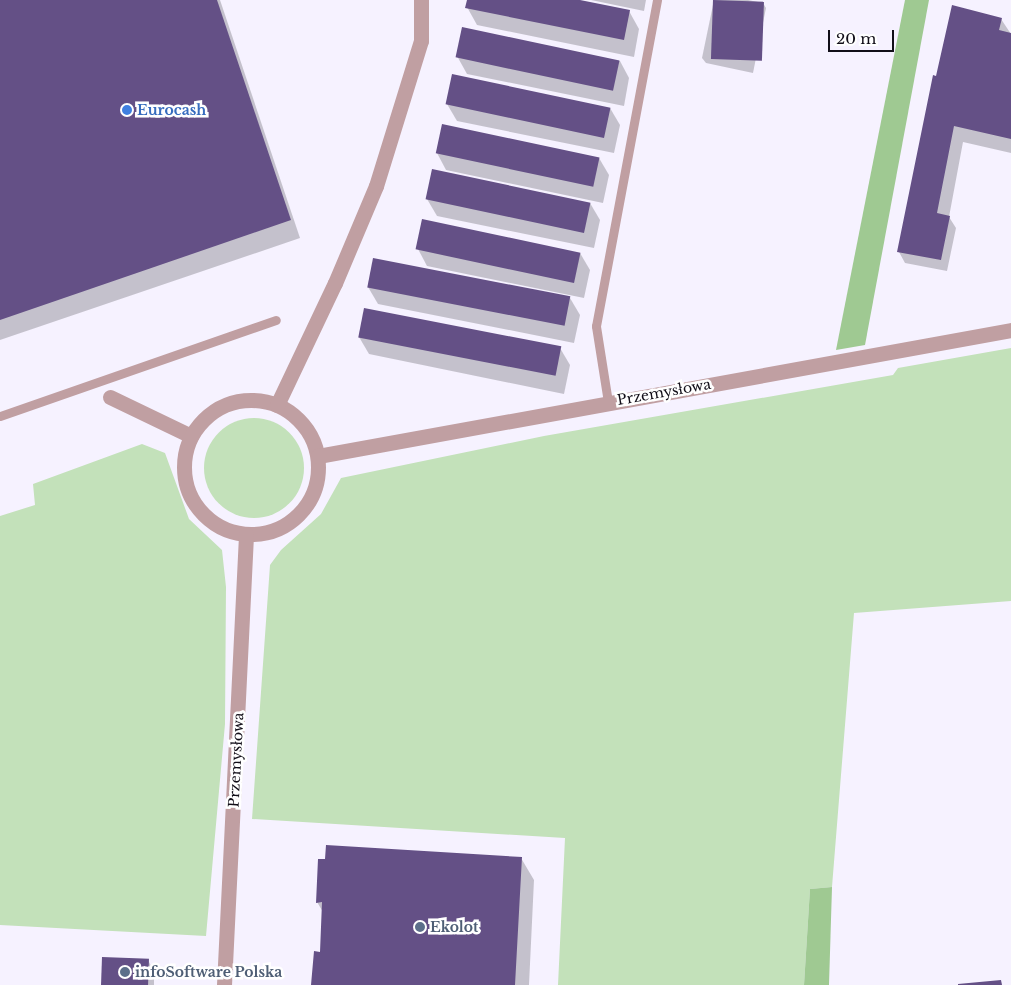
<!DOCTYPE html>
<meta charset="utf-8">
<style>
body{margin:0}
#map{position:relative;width:1011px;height:985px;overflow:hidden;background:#f6f2ff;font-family:"Libre Baskerville",serif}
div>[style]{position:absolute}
.green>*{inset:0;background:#c3e1ba}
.round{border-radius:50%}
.forest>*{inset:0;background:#9fc992}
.shadow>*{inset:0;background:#0003}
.building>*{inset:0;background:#645086;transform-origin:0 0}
.lane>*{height:9px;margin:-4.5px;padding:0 4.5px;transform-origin:4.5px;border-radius:4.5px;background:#c09fa2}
.street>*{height:15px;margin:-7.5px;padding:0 7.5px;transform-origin:7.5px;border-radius:7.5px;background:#c09fa2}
.street>.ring{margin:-7.5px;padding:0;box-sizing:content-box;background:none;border:15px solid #c09fa2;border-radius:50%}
.dots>*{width:14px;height:14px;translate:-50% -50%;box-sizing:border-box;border:2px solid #fff;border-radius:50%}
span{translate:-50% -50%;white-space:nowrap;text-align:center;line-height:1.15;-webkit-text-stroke:5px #fff;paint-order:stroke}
.shop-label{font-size:14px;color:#366cbe;font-weight:700}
.left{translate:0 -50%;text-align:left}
.street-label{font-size:14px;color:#110e18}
.service-label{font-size:14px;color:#4e5e75;font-weight:700}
.scale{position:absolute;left:828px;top:30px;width:66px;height:22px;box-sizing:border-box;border:2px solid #110e18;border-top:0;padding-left:6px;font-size:15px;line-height:18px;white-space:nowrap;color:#110e18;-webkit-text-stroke:4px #fff;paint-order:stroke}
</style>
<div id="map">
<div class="green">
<div style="clip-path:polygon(1011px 348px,1011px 601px,854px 613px,832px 887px,810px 889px,804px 985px,558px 985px,565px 838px,252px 819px,270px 565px,281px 550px,321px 514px,341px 478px,544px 436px,893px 375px,898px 368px)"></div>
<div class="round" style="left:204px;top:418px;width:100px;height:100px"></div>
<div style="clip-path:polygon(142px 444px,165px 453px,189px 519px,222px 550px,226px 587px,225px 724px,206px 936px,0 925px,0 516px,35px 505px,33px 484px)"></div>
</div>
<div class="forest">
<div style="clip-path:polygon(905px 0,929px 0,865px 345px,836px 350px)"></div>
<div style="clip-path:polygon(832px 887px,829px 985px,804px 985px,810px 889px)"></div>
</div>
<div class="shadow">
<div style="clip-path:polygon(0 0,220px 0,300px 238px,0 340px)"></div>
<div style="clip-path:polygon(468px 0,574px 0,629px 11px,639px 29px,634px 57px,477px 25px,467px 7px)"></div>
<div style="clip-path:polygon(591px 0,646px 0,644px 11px)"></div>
<div style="clip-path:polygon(714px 0,748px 0,763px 3px,766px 8px,753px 73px,706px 63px,702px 58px)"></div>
<div style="clip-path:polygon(1001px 19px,1011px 34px,1011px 153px,963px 142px,949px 217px,956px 228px,947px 271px,905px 263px,899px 252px,937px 77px)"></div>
<div style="clip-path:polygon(457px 56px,620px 61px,629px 78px,624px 106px,467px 74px)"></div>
<div style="clip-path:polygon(447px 104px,610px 108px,620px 125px,614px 153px,457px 121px)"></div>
<div style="clip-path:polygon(437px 153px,599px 158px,609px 175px,603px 203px,446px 170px)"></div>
<div style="clip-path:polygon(427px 199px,590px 203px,600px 220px,594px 248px,437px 216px)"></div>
<div style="clip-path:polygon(418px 249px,580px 253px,590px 270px,584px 298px,427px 266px)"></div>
<div style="clip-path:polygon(368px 287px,570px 298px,580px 315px,574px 343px,378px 304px)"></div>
<div style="clip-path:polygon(365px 309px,560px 348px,570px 365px,564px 394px,369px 354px,359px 337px)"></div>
<div style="clip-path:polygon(521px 858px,534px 880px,529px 985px,312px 985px,321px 954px,323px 912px,317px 902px)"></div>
<div style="clip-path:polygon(148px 960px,154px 972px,154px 985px,102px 985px)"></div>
</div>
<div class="building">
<div style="clip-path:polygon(0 0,217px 0,291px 220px,0 320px)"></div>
<div style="clip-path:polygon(467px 0,580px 0,630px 10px,624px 40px,465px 8px)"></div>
<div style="left:713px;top:0;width:51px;height:59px;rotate:2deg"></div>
<div style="clip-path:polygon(952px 5px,1002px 18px,999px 30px,1011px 33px,1011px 139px,954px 126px,937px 213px,950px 216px,941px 260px,897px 252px,933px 75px,936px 76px)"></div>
<div style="left:462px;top:27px;width:161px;height:31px;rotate:12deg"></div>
<div style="left:452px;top:74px;width:162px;height:31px;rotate:12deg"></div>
<div style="left:442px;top:124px;width:161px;height:30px;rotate:12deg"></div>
<div style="left:432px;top:169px;width:162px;height:31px;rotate:12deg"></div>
<div style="left:422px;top:219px;width:162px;height:31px;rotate:12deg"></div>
<div style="left:373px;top:258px;width:201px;height:30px;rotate:11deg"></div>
<div style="left:364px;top:308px;width:201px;height:30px;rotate:11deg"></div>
<div style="clip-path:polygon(326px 845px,522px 857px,515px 985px,311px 985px,314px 951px,320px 952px,322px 902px,316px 903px,318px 859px,325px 859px)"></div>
<div style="left:102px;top:957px;width:47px;height:28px;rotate:2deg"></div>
<div style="clip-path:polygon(1001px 980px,1002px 985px,958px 985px,958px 984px)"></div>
</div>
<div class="lane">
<div style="left:608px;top:402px;width:77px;rotate:-99deg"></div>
<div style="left:596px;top:326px;width:332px;rotate:-79.4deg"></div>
<div style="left:0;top:416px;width:292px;rotate:-19.2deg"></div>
</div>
<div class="street">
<div style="left:110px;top:397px;width:90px;rotate:25.7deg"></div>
<div class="ring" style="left:184px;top:400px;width:119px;height:119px"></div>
<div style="left:277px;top:405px;width:135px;rotate:-64.6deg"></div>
<div style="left:335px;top:283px;width:105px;rotate:-67.1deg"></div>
<div style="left:376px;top:186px;width:152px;rotate:-72.8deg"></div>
<div style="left:421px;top:41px;width:41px;rotate:-90deg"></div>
<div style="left:318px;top:456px;width:704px;rotate:-10.3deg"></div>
<div style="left:224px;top:985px;width:451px;rotate:-87.2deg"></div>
</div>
<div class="dots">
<div style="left:127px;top:110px;background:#3f7fe0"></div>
<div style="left:420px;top:927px;background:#5c6f8a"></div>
<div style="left:125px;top:972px;background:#5c6f8a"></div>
</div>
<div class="shop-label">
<span class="left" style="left:137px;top:110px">Eurocash</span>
</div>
<div class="street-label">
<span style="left:664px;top:392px;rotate:-10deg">Przemysłowa</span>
<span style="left:236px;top:760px;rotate:-87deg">Przemysłowa</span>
</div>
<div class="service-label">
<span class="left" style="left:430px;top:927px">Ekolot</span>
<span class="left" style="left:135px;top:972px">infoSoftware Polska</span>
</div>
<div class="scale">20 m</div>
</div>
